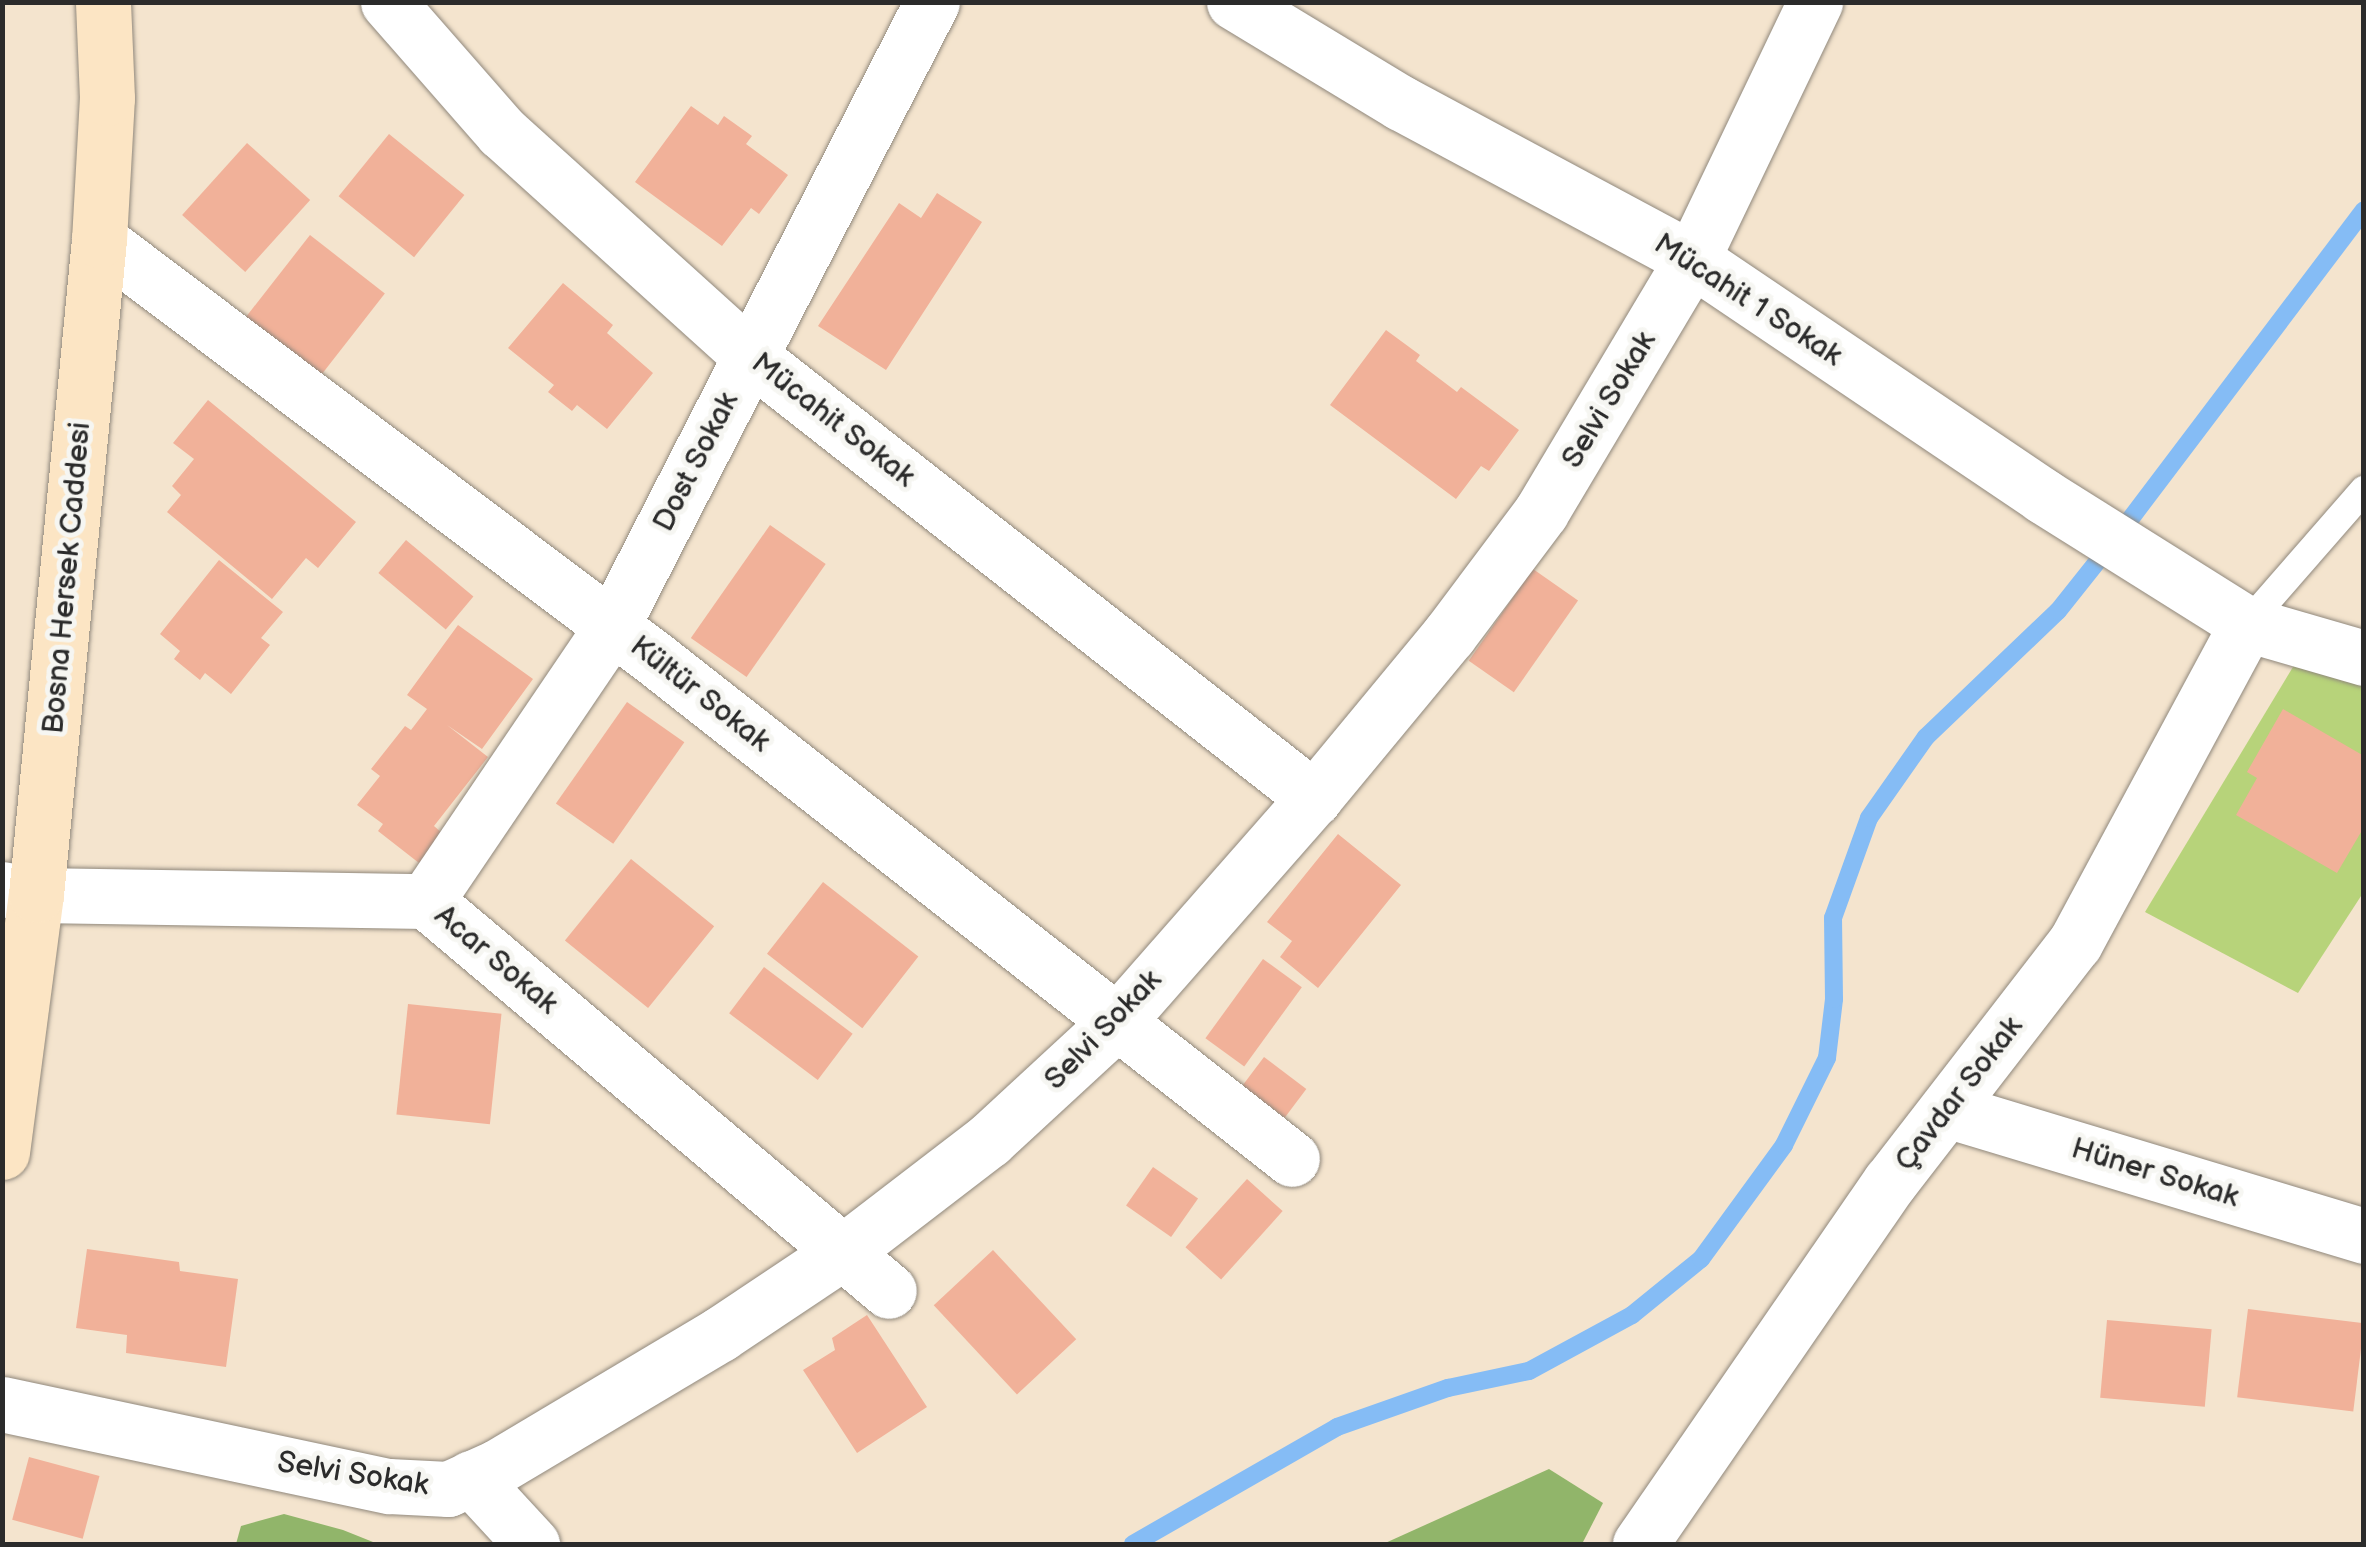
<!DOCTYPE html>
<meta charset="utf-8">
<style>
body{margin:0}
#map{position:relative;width:2366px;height:1547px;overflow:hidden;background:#f4e4ce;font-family:"Balsamiq Sans",sans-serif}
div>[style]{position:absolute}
.green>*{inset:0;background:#b7d37a}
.forest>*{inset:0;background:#91b56a}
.stream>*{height:18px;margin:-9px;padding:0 9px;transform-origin:9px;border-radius:9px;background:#85bcf5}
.building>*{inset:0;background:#f1b199;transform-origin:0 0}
.roads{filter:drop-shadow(0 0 2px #90887c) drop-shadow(0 0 2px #90887c)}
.service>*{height:28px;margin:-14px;padding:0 14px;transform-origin:14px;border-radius:14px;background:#fff}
.minor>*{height:55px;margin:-27.5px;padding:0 27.5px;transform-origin:27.5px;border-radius:27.5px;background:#fff}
.secondary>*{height:55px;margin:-27.5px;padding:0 27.5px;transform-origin:27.5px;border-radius:27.5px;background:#fce5c4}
span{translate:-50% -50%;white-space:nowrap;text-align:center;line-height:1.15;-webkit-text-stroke:10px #f6f6f2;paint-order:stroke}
.street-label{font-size:30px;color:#2b2b2b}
.frame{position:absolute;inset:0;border:5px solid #2b2b2b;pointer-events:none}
</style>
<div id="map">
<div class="green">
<div style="clip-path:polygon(2296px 662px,2363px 683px,2363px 893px,2298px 993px,2145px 912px)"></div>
</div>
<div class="forest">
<div style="clip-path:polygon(1549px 1469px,1603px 1503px,1582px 1544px,1383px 1544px)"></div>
<div style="clip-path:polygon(284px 1514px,343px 1530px,378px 1544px,236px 1544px,241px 1526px)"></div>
</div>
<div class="stream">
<div style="left:2125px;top:526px;width:396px;rotate:-52.9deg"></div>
<div style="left:1133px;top:1544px;width:235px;rotate:-29.8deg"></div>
<div style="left:1337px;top:1427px;width:118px;rotate:-19.4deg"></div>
<div style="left:1448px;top:1388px;width:83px;rotate:-11.9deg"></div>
<div style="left:1529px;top:1371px;width:117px;rotate:-28.5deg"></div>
<div style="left:1632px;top:1315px;width:89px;rotate:-39.1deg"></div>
<div style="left:1701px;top:1259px;width:141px;rotate:-53.9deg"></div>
<div style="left:1784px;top:1145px;width:97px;rotate:-63.7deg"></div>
<div style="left:1827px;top:1058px;width:59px;rotate:-83.2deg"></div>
<div style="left:1834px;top:999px;width:81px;rotate:-90.7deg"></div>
<div style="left:1833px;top:918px;width:106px;rotate:-70.2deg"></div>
<div style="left:1869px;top:818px;width:99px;rotate:-54.9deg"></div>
<div style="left:1926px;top:737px;width:182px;rotate:-43.7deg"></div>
<div style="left:2058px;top:611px;width:69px;rotate:-51.5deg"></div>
</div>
<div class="building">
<div style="clip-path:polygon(691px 106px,718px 125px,724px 116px,752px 136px,746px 144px,788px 175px,759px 214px,751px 208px,722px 246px,635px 182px)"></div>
<div style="left:389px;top:134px;width:97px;height:80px;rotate:39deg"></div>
<div style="left:247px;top:143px;width:85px;height:97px;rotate:42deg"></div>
<div style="clip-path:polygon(937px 193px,982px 222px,886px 370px,818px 326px,899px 203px,921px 218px)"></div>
<div style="left:310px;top:235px;width:95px;height:105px;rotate:38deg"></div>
<div style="clip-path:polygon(563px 283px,613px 325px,607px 333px,653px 373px,607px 429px,577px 405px,572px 411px,548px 392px,554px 385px,508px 348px)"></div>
<div style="clip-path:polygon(1386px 330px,1420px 355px,1416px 361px,1457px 392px,1461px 387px,1519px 430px,1489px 471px,1481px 466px,1456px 499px,1330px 405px)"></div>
<div style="clip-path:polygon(208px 400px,356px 522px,318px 568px,306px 558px,272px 599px,167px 512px,181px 495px,172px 486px,194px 459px,173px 443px)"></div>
<div style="left:770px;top:525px;width:68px;height:138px;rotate:35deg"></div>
<div style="left:406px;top:540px;width:88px;height:43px;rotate:40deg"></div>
<div style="clip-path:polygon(219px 560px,283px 612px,261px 638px,270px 645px,231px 694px,205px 673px,200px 680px,174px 659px,180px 651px,160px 634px)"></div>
<div style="left:1533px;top:569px;width:55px;height:112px;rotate:35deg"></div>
<div style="clip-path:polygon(458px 625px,533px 679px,482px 749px,447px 725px,488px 757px,434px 826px,442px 833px,419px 863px,378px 831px,383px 824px,357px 805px,380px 776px,371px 769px,405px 726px,411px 730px,427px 709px,407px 695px)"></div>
<div style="left:627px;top:702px;width:70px;height:124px;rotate:35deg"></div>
<div style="clip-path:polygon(2283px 709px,2364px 756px,2364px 827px,2337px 873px,2236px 815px,2257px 778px,2247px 772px)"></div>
<div style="clip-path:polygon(1338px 834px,1401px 885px,1318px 988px,1280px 957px,1292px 941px,1267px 922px)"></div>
<div style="left:631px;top:859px;width:107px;height:105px;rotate:39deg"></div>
<div style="left:823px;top:882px;width:121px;height:91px;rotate:38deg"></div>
<div style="left:1263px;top:959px;width:48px;height:98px;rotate:36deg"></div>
<div style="left:764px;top:967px;width:111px;height:58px;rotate:37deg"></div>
<div style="left:408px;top:1004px;width:94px;height:111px;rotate:6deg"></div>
<div style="left:1264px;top:1057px;width:53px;height:36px;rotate:37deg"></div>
<div style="left:1153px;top:1167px;width:55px;height:47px;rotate:35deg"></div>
<div style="left:1247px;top:1179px;width:48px;height:92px;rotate:42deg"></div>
<div style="clip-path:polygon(87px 1249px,179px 1262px,180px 1271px,238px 1279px,226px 1367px,126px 1353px,127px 1335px,76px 1328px)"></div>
<div style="left:993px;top:1250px;width:122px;height:81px;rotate:47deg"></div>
<div style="left:2248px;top:1309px;width:117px;height:89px;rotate:7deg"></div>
<div style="clip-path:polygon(867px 1315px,927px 1407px,857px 1453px,803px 1370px,835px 1350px,832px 1338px)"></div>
<div style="left:2107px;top:1320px;width:105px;height:78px;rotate:5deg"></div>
<div style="left:29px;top:1457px;width:73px;height:65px;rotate:15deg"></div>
</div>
<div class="roads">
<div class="service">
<div style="left:2247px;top:624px;width:178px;rotate:-48.9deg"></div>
</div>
<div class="minor">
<div style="left:388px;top:2px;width:173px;rotate:48.8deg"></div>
<div style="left:502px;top:132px;width:334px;rotate:42.1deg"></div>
<div style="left:750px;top:356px;width:717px;rotate:38.09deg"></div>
<div style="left:1234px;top:2px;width:195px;rotate:31.2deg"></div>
<div style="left:1401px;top:103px;width:330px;rotate:28.2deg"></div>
<div style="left:1692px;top:259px;width:424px;rotate:34deg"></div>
<div style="left:2043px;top:496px;width:241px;rotate:32.1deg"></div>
<div style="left:2247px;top:624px;width:122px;rotate:16.2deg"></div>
<div style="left:99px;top:240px;width:695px;rotate:36.99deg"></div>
<div style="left:654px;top:658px;width:811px;rotate:38.14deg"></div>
<div style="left:2px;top:889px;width:35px;rotate:10deg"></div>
<div style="left:36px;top:895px;width:390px;rotate:0.9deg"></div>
<div style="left:426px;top:901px;width:605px;rotate:40.11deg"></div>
<div style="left:426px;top:901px;width:332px;rotate:-55.9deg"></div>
<div style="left:612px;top:626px;width:701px;rotate:-62.85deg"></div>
<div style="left:1947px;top:1110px;width:436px;rotate:16.8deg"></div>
<div style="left:2px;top:1404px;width:396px;rotate:12deg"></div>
<div style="left:389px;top:1486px;width:59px;rotate:2.9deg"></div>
<div style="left:448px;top:1489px;width:54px;rotate:-24.2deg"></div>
<div style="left:497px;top:1467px;width:260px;rotate:-30.8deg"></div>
<div style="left:720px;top:1334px;width:148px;rotate:-33.7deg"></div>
<div style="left:843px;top:1252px;width:184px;rotate:-37.5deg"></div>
<div style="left:989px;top:1140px;width:173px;rotate:-42.7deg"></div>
<div style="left:1116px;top:1023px;width:300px;rotate:-48.7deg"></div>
<div style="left:1314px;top:798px;width:212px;rotate:-50.4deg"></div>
<div style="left:1449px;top:635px;width:154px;rotate:-53.2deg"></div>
<div style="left:1541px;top:512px;width:295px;rotate:-59.2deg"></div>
<div style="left:1692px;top:259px;width:285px;rotate:-64.4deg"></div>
<div style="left:471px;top:1478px;width:90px;rotate:47.3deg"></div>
<div style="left:1640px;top:1544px;width:440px;rotate:-55.4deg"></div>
<div style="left:1890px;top:1182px;width:302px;rotate:-52.3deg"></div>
<div style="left:2075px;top:943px;width:362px;rotate:-61.7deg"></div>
</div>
<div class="secondary">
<div style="left:2px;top:1152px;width:259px;rotate:-82.5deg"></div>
<div style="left:36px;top:895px;width:658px;rotate:-84.51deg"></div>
<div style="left:99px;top:240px;width:142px;rotate:-86.8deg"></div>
<div style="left:107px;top:98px;width:96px;rotate:-92.4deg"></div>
</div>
</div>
<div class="street-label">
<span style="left:1748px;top:300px;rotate:33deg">Mücahit 1 Sokak</span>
<span style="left:1609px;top:400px;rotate:-59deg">Selvi Sokak</span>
<span style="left:833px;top:420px;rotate:38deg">Mücahit Sokak</span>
<span style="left:696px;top:462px;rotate:-63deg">Dost Sokak</span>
<span style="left:67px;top:578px;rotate:-85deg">Bosna Hersek Caddesi</span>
<span style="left:700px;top:694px;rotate:38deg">Kültür Sokak</span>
<span style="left:496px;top:960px;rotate:40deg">Acar Sokak</span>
<span style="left:1103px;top:1030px;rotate:-46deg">Selvi Sokak</span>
<span style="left:1959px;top:1094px;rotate:-52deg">Çavdar Sokak</span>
<span style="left:2155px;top:1173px;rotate:17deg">Hüner Sokak</span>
<span style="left:353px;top:1474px;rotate:9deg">Selvi Sokak</span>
</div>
<div class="frame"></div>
</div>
